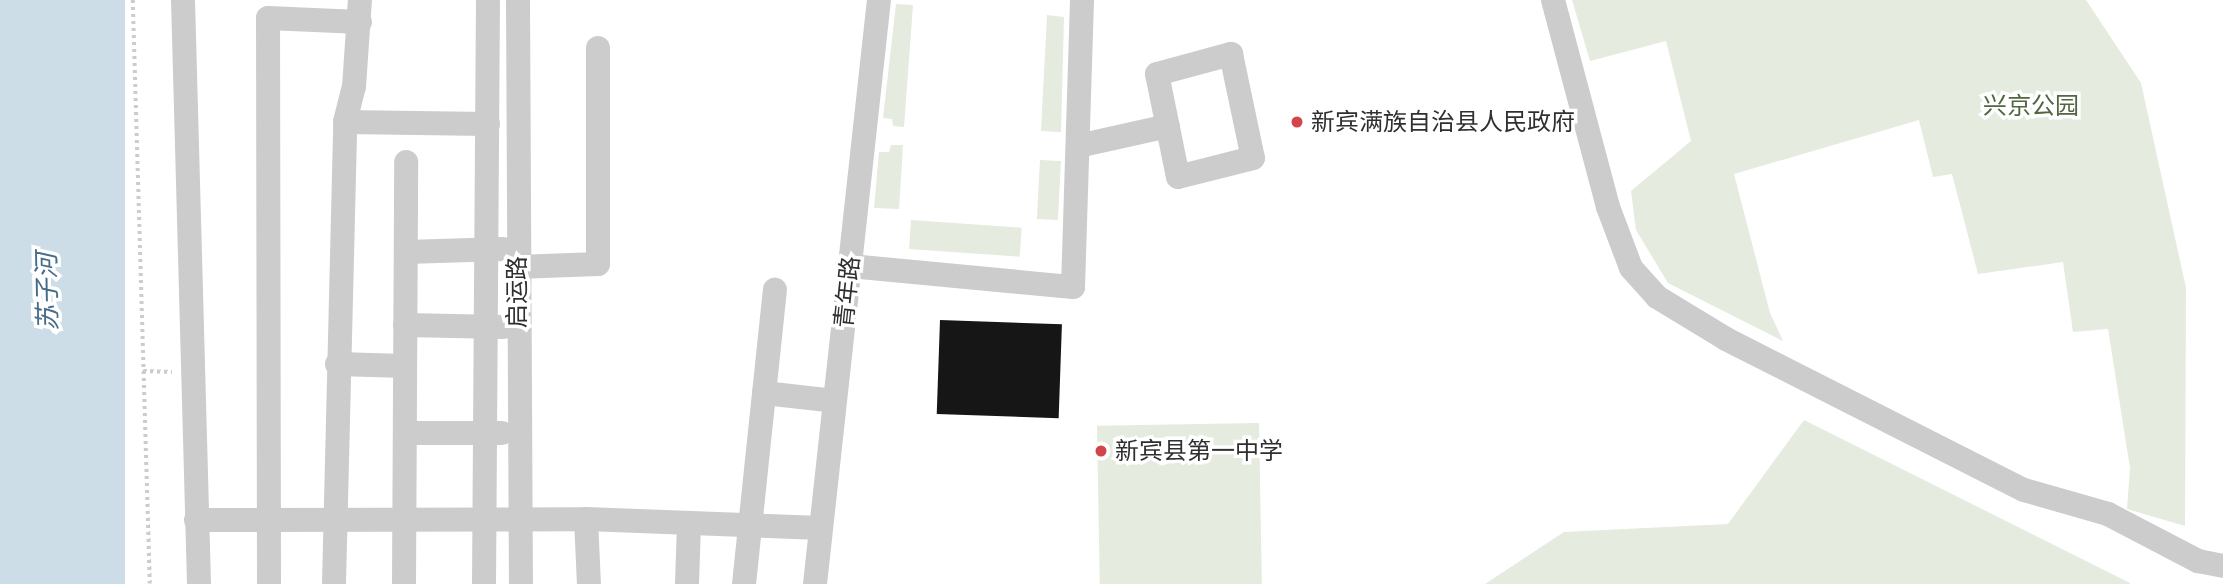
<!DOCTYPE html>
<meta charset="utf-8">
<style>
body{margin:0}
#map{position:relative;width:2223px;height:584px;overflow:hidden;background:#fff;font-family:"Titillium Web","Noto Sans SC",sans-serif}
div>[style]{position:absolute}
.green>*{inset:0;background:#e5ebde;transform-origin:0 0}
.water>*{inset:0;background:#cddde8;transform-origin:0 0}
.building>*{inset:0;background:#161616;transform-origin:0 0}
.path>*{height:3.5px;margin-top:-1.75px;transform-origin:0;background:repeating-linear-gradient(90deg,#ccc 0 3.5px,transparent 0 7px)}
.minor>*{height:24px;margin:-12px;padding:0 12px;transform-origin:12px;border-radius:12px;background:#ccc}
.dots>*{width:19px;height:19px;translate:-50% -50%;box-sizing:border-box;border:4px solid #fff;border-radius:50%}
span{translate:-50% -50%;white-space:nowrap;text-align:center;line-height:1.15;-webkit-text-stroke:7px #fff;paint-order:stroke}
.park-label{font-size:24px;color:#516641}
.poi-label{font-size:24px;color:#2f2f2f}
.left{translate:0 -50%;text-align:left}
.street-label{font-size:24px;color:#2f2f2f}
.water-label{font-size:26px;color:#456c89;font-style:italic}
</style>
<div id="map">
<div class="green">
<div style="clip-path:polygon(1572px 0,2086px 0,2141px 83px,2186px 288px,2185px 526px,2127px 509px,2130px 468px,2108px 329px,2073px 332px,2063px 262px,1978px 274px,1952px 174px,1933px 177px,1919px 120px,1734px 174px,1770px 313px,1783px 341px,1668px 283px,1636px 230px,1631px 191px,1691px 141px,1666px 41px,1590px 61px)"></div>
<div style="clip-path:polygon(896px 4px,913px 5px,904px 127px,893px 126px,892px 119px,883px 118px)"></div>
<div style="clip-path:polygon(1047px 15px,1064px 17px,1061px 132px,1041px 131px)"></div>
<div style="clip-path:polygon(891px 145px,903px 145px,899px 209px,874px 208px,879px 152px,889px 152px)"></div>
<div style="left:1040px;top:160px;width:21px;height:59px;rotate:3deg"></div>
<div style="left:911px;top:220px;width:111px;height:29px;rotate:4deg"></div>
<div style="clip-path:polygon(1804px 420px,2130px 583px,2130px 584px,1485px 584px,1564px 532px,1728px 524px)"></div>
<div style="left:1259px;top:423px;width:161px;height:162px;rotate:89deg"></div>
</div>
<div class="water">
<div style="left:0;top:0;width:125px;height:584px"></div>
</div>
<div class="building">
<div style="left:940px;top:320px;width:122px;height:94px;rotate:2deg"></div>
</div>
<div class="path">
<div style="left:133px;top:0;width:584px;rotate:88.33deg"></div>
<div style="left:143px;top:371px;width:29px;rotate:2deg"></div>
</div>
<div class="minor">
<div style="left:183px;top:0;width:584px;rotate:88.43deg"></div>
<div style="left:518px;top:0;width:584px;rotate:89.71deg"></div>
<div style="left:1553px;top:0;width:214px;rotate:75.1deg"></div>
<div style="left:1608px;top:207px;width:65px;rotate:69.3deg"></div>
<div style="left:1631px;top:268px;width:39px;rotate:48deg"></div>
<div style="left:1657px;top:297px;width:81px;rotate:31.3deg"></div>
<div style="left:1726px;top:339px;width:334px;rotate:26.9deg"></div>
<div style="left:2024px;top:490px;width:87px;rotate:15.9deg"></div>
<div style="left:2108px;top:514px;width:102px;rotate:27.6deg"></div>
<div style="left:2198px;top:561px;width:25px;rotate:11deg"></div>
<div style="left:1231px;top:54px;width:106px;rotate:78.1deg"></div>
<div style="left:1253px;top:158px;width:77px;rotate:165.8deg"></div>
<div style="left:1178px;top:177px;width:105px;rotate:-101.5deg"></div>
<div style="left:1157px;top:74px;width:77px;rotate:-15.1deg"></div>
<div style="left:345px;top:122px;width:143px;rotate:0.8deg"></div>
<div style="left:1078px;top:146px;width:92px;rotate:-12.5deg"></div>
<div style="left:406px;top:252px;width:97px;rotate:-1.8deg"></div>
<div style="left:850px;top:266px;width:224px;rotate:5.4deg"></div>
<div style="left:1073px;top:287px;width:287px;rotate:-88.2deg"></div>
<div style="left:517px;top:267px;width:81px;rotate:-2.1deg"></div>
<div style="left:598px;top:264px;width:216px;rotate:-90deg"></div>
<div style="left:405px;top:325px;width:98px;rotate:1.2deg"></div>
<div style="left:337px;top:364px;width:68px;rotate:1.7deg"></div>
<div style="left:764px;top:393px;width:71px;rotate:6.4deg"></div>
<div style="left:405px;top:433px;width:97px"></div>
<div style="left:586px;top:519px;width:65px;rotate:87.4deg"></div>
<div style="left:196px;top:520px;width:390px;rotate:-0.1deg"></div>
<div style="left:586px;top:519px;width:235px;rotate:2.2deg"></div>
<div style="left:269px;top:584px;width:566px;rotate:-90.1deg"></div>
<div style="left:268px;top:18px;width:92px;rotate:2.5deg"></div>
<div style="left:334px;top:584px;width:462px;rotate:-88.6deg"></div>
<div style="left:345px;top:122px;width:36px;rotate:-76deg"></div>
<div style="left:354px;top:87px;width:87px;rotate:-86.1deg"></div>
<div style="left:404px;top:584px;width:422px;rotate:-89.7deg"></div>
<div style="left:484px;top:584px;width:584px;rotate:-89.61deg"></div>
<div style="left:687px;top:584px;width:61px;rotate:-88.1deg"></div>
<div style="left:744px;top:584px;width:296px;rotate:-84deg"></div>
<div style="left:815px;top:584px;width:587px;rotate:-83.75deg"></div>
</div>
<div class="dots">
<div style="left:1297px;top:122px;background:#d2454a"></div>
<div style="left:1101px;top:451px;background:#d2454a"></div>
</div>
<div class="park-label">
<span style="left:2031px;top:106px">兴京公园</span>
</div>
<div class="poi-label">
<span class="left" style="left:1311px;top:122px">新宾满族自治县人民政府</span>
<span class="left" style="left:1115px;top:451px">新宾县第一中学</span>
</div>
<div class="street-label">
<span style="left:517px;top:292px;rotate:-90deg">启运路</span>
<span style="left:847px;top:292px;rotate:-84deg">青年路</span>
</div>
<div class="water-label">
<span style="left:47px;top:292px;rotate:-91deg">苏子河</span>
</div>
</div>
